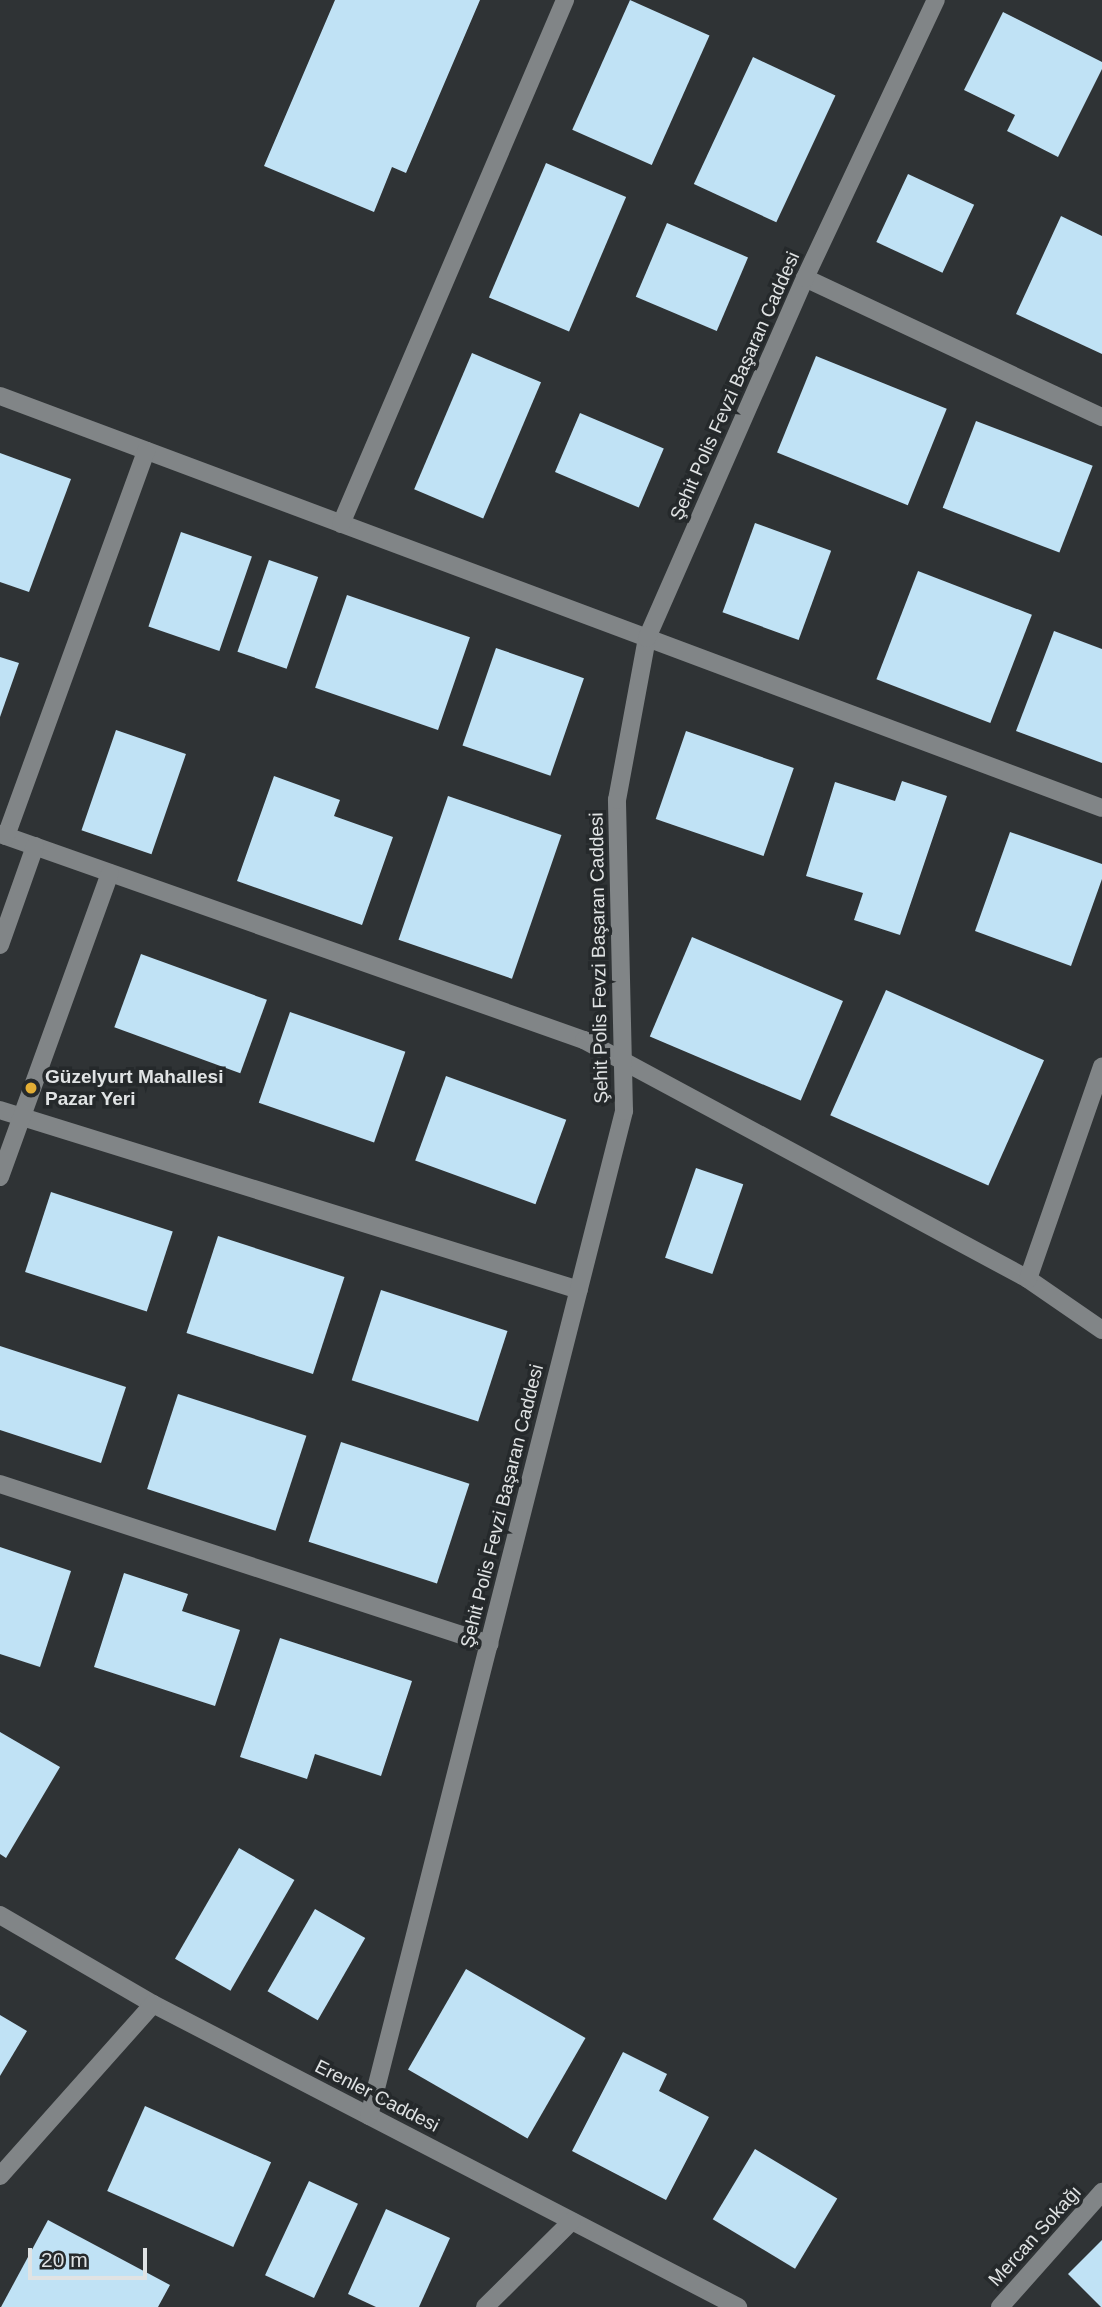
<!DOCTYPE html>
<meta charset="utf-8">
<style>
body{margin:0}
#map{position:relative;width:1102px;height:2307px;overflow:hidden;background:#2f3335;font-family:Arial,sans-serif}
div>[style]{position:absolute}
.building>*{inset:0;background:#c0e2f5;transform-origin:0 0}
.minor>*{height:18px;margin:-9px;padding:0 9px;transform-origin:9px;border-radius:9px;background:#818587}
.dots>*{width:19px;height:19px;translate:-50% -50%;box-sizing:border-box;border:4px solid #25292b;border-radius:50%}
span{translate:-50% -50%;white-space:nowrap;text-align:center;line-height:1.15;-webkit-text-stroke:7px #25292b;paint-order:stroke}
.street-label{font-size:19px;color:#e0e3e4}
.poi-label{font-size:19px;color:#e0e3e4;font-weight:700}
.left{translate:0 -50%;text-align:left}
.scale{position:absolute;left:28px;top:2248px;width:119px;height:32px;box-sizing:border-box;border:4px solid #e0e3e4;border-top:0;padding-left:9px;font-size:21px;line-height:24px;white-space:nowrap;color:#e0e3e4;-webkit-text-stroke:5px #25292b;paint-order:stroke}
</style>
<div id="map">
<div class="building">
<div style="clip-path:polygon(335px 0,480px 0,406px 173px,392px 167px,374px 212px,264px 166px)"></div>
<div style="left:630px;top:0;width:87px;height:142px;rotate:24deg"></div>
<div style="clip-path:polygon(1003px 12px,1102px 62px,1102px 69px,1058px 157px,1007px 131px,1015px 115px,964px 90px)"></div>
<div style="left:753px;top:57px;width:91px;height:140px;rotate:25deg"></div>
<div style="left:546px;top:163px;width:87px;height:146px;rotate:23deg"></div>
<div style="left:908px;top:174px;width:73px;height:75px;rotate:25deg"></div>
<div style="clip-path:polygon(1061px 216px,1102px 236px,1102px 354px,1016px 314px)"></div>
<div style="left:667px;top:223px;width:88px;height:80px;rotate:23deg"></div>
<div style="left:472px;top:353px;width:75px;height:148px;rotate:23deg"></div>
<div style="left:816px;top:356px;width:141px;height:104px;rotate:22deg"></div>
<div style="left:580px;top:413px;width:91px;height:64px;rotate:23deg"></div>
<div style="left:976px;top:421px;width:125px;height:93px;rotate:21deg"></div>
<div style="clip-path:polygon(0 453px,71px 479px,29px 592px,0 582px)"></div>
<div style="left:755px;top:523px;width:81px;height:95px;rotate:20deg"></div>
<div style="left:181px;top:532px;width:75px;height:100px;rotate:19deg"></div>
<div style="left:269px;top:560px;width:52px;height:97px;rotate:19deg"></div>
<div style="left:918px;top:571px;width:122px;height:116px;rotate:21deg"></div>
<div style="left:347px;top:595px;width:130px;height:98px;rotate:19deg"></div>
<div style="clip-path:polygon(1054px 631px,1102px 649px,1102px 763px,1016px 731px)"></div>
<div style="left:496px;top:648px;width:93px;height:103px;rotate:19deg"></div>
<div style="clip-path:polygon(0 657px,19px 663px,0 717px)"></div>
<div style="left:116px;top:730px;width:74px;height:106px;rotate:19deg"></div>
<div style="left:686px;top:731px;width:114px;height:93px;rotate:19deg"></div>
<div style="clip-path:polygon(274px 776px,340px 800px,334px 816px,393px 837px,362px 925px,237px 881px)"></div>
<div style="clip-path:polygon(902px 781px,947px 796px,900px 935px,854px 920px,863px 893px,806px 876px,835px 782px,895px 801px)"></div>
<div style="left:448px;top:796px;width:120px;height:152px;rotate:19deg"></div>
<div style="clip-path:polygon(1010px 832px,1102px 864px,1102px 879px,1071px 966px,975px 931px)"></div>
<div style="left:692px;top:937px;width:164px;height:108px;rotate:23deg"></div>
<div style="left:141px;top:954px;width:134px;height:78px;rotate:20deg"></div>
<div style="left:886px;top:990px;width:173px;height:137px;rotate:24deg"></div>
<div style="left:290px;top:1012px;width:122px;height:96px;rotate:19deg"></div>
<div style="left:446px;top:1076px;width:128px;height:90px;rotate:20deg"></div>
<div style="left:696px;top:1168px;width:50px;height:95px;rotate:19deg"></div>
<div style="left:51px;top:1192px;width:128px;height:84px;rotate:18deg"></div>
<div style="left:218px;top:1236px;width:133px;height:102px;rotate:18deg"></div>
<div style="left:381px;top:1290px;width:133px;height:95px;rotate:18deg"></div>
<div style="clip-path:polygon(0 1346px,126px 1387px,101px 1463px,0 1430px)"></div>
<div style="left:178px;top:1394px;width:135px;height:100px;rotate:18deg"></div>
<div style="left:341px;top:1442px;width:135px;height:105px;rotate:18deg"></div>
<div style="clip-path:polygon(0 1547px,71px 1571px,40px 1667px,0 1654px)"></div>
<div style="clip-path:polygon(124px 1573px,188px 1594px,182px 1611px,240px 1630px,215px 1706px,94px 1667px)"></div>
<div style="clip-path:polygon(280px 1638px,412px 1681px,381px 1776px,315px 1754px,307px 1779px,240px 1757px)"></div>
<div style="clip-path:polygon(0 1732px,60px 1767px,6px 1858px,0 1854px)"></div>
<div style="left:239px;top:1848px;width:64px;height:128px;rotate:30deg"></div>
<div style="left:315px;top:1909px;width:58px;height:95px;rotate:30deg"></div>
<div style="left:466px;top:1969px;width:138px;height:116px;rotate:30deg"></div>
<div style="clip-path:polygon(0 2015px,27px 2031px,0 2076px)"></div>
<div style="clip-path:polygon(623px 2052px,667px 2074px,659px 2091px,709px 2117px,666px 2200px,572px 2151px)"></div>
<div style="left:145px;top:2106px;width:138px;height:93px;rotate:24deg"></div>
<div style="left:755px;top:2149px;width:96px;height:82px;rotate:31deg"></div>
<div style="left:309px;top:2181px;width:54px;height:104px;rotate:25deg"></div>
<div style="clip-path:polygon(386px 2209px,450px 2238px,419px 2307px,376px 2307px,348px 2294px)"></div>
<div style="clip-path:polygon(48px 2220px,170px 2285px,158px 2307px,1px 2307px)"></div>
<div style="clip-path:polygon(1102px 2240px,1102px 2307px,1101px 2307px,1068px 2274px)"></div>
</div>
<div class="minor">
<div style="left:805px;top:278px;width:328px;rotate:25.1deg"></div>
<div style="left:0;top:396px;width:1176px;rotate:20.5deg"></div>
<div style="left:341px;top:524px;width:570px;rotate:-66.85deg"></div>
<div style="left:0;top:834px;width:619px;rotate:19.43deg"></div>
<div style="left:584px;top:1040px;width:504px;rotate:28.29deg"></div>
<div style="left:1028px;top:1279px;width:90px;rotate:34.6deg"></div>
<div style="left:6px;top:836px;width:410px;rotate:-70deg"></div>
<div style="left:0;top:945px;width:105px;rotate:-70.5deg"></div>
<div style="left:0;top:1110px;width:606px;rotate:17.27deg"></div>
<div style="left:0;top:1177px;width:323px;rotate:-70.1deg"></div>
<div style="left:1028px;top:1279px;width:225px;rotate:-70.8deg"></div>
<div style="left:0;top:1484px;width:515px;rotate:18.12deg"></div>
<div style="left:0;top:1915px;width:177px;rotate:30.2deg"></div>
<div style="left:153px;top:2004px;width:659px;rotate:27.38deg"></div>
<div style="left:369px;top:2116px;width:1037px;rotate:-75.76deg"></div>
<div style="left:624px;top:1111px;width:311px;rotate:-91.3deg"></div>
<div style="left:617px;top:800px;width:165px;rotate:-79.5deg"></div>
<div style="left:647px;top:638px;width:393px;rotate:-66.3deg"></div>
<div style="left:805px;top:278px;width:307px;rotate:-64.8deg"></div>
<div style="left:0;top:2176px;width:230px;rotate:-48.3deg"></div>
<div style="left:485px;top:2307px;width:122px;rotate:-44.7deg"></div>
<div style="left:1000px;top:2307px;width:154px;rotate:-48.4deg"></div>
</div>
<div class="dots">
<div style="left:31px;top:1088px;background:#e3ae35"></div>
</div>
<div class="street-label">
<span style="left:735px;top:386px;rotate:-66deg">Şehit Polis Fevzi Başaran Caddesi</span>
<span style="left:599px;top:958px;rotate:-91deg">Şehit Polis Fevzi Başaran Caddesi</span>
<span style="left:502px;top:1506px;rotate:-76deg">Şehit Polis Fevzi Başaran Caddesi</span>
<span style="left:377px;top:2096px;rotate:27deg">Erenler Caddesi</span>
<span style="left:1035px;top:2236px;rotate:-48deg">Mercan Sokağı</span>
</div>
<div class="poi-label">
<span class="left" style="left:45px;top:1088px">Güzelyurt Mahallesi<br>Pazar Yeri</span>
</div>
<div class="scale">20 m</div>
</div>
